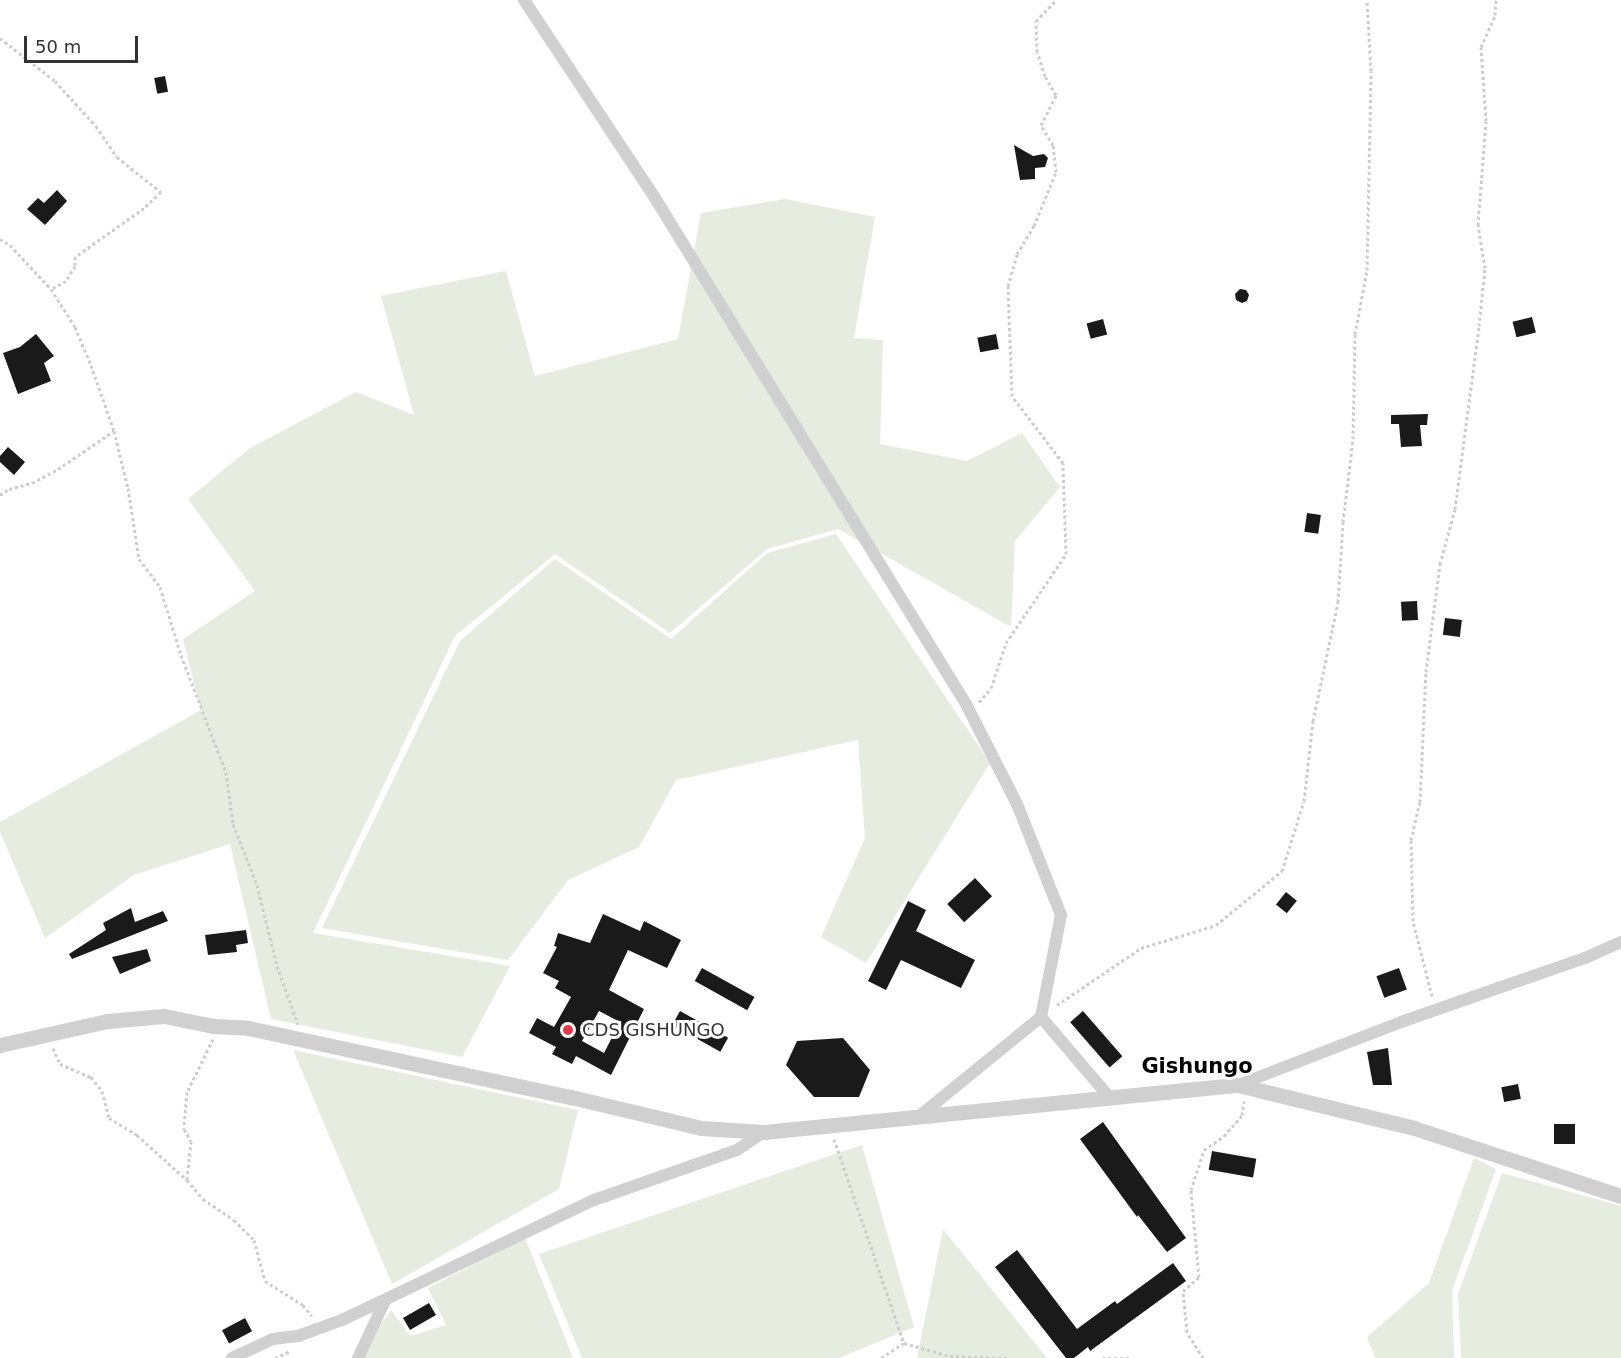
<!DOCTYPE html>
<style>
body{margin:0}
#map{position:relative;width:1621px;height:1358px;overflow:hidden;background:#fff;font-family:"DejaVu Sans",sans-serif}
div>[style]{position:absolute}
.green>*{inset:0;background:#e6ecdf}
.building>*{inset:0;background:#1a1a1a;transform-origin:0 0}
.path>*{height:3px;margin-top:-1.5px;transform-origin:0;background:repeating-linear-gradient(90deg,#cdcdcd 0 3px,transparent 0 6px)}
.minor>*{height:12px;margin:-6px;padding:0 6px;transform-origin:6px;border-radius:6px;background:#d0d0d0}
.tertiary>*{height:15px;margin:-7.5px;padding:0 7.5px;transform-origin:7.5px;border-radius:7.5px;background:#d0d0d0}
.dots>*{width:16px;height:16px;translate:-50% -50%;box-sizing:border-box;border:3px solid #fff;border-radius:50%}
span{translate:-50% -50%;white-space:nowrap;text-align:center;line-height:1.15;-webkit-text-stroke:6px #fff;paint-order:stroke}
.poi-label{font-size:18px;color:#333}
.left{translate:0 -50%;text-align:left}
.quarter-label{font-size:21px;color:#000;font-weight:700}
.scale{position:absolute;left:24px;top:36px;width:114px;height:27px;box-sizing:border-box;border:3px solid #333;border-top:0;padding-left:8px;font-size:18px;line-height:21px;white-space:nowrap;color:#333;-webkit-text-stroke:4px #fff;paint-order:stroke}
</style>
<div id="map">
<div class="green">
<div style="clip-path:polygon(785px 199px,875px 217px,854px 338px,883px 340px,880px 444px,967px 461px,1022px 433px,1060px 487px,1015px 541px,1011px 627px,838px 529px,767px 549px,670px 633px,555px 554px,455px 636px,313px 933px,510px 966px,462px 1057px,271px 1019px,230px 844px,134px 875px,45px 938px,0 832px,0 822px,201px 710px,183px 639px,255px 591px,188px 499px,250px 448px,356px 392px,414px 415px,381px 296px,506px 271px,535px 376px,678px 339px,701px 213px)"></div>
<div style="clip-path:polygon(836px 534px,990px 763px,866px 963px,821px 937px,865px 838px,858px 740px,676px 780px,639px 847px,568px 880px,508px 960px,322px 928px,460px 641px,555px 559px,671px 639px,767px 553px)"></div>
<div style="clip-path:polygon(293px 1050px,578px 1110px,559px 1189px,392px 1284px)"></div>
<div style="clip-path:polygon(862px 1145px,914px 1327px,839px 1358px,582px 1358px,539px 1254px)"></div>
<div style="clip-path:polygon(1474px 1158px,1496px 1169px,1452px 1291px,1454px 1358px,1375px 1358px,1367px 1337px,1429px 1283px)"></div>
<div style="clip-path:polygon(1502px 1173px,1621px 1206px,1621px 1358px,1461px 1358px,1458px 1294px)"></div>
<div style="clip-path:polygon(943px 1229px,1047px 1358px,917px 1358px)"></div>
<div style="clip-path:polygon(525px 1238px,573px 1358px,357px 1358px,391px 1310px,410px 1336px,446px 1325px,428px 1288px)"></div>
</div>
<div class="building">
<div style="left:165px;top:76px;width:16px;height:11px;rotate:79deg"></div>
<div style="clip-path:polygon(1014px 145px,1033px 156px,1044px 154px,1048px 158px,1045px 167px,1035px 168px,1035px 179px,1020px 180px)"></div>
<div style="clip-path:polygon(57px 190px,67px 201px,45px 225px,27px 209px,38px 198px,44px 203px)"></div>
<div style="clip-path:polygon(1240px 289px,1246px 290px,1249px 295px,1247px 301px,1242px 303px,1236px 300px,1235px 294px)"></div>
<div style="left:1532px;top:317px;width:16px;height:20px;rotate:76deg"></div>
<div style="left:1103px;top:319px;width:16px;height:17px;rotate:75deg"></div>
<div style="clip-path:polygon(36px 334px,54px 356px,44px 363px,51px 381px,18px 394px,3px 353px,20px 347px)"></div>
<div style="left:996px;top:334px;width:15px;height:19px;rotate:79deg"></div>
<div style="clip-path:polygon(1428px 414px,1427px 425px,1420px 425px,1422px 446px,1401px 447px,1399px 424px,1391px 424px,1391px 415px)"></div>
<div style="clip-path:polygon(8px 447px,25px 462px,14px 475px,0 462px,0 456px)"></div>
<div style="left:1307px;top:513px;width:14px;height:19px;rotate:8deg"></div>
<div style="left:1417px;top:601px;width:19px;height:16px;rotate:87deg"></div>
<div style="left:1445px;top:618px;width:17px;height:17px;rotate:7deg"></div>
<div style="left:975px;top:878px;width:25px;height:38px;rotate:47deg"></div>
<div style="left:1286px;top:892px;width:14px;height:16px;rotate:39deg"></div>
<div style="clip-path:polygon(908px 901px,926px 910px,916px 931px,975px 960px,961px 988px,901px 960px,886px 990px,868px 981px)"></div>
<div style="clip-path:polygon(131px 908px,135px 922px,163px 911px,168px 921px,72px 959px,69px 954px,106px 930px,103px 923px)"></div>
<div style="clip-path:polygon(evenodd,603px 914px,640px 931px,644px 921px,681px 940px,667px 968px,628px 950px,609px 990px,644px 1009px,611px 1075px,576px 1056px,572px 1064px,552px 1054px,556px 1047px,529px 1033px,537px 1018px,554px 1027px,571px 997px,555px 988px,559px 981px,543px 973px,557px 947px,554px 946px,558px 933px,590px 943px,603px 914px,599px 1011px,620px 1022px,604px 1053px,582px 1041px,599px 1011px)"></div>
<div style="clip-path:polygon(246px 930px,248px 943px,236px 945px,237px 952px,208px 955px,205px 935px)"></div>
<div style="clip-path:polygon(147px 949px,151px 961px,120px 974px,112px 957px)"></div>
<div style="left:702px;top:968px;width:60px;height:15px;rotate:29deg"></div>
<div style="left:1399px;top:968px;width:23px;height:24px;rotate:70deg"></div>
<div style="left:680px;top:1011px;width:55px;height:16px;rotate:29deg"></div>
<div style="left:1083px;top:1011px;width:60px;height:17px;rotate:49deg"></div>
<div style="clip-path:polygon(843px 1038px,870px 1070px,859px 1097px,814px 1097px,786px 1065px,797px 1041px)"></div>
<div style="clip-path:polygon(1388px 1048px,1392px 1085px,1373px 1085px,1367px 1052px)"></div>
<div style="left:1518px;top:1084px;width:15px;height:17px;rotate:79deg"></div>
<div style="clip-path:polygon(1103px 1122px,1186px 1238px,1167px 1252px,1138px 1215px,1137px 1217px,1080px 1139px)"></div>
<div style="left:1554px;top:1124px;width:21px;height:20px"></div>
<div style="left:1212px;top:1151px;width:45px;height:19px;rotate:10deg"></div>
<div style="clip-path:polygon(1017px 1250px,1077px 1329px,1115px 1301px,1117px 1304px,1173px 1263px,1186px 1281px,1090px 1351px,1088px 1347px,1074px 1358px,1066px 1358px,995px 1267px)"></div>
<div style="left:429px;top:1303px;width:14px;height:30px;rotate:60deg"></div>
<div style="left:245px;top:1318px;width:15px;height:26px;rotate:62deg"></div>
</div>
<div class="path">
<div style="left:0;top:38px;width:70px;rotate:38deg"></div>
<div style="left:55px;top:81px;width:61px;rotate:47.7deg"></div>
<div style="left:96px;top:126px;width:37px;rotate:56deg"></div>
<div style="left:117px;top:157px;width:56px;rotate:38.5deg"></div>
<div style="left:161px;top:192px;width:23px;rotate:137deg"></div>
<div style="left:144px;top:208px;width:85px;rotate:144.6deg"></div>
<div style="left:75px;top:257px;width:9px;rotate:90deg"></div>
<div style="left:75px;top:266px;width:17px;rotate:121deg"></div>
<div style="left:66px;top:281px;width:17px;rotate:152deg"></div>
<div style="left:0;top:239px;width:12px;rotate:31deg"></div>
<div style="left:10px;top:245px;width:60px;rotate:47deg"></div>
<div style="left:51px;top:289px;width:45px;rotate:57.7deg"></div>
<div style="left:75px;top:327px;width:41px;rotate:67.2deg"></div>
<div style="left:91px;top:365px;width:70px;rotate:70.8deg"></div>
<div style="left:114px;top:431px;width:59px;rotate:76.2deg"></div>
<div style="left:128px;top:488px;width:72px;rotate:81.2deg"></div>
<div style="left:139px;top:559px;width:35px;rotate:53deg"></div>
<div style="left:160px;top:587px;width:71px;rotate:72.8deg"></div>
<div style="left:181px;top:655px;width:125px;rotate:69deg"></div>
<div style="left:226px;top:772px;width:52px;rotate:82.3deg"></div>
<div style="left:233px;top:824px;width:66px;rotate:68.5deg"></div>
<div style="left:257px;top:885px;width:83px;rotate:76.1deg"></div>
<div style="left:277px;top:966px;width:62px;rotate:70.1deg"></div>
<div style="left:0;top:495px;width:11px;rotate:-34deg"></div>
<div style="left:9px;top:489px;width:24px;rotate:-15deg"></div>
<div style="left:32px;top:483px;width:30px;rotate:-28deg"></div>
<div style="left:58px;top:469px;width:68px;rotate:-34.2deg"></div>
<div style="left:979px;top:702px;width:18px;rotate:-49deg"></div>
<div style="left:991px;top:688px;width:47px;rotate:-71.6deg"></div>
<div style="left:1006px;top:643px;width:107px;rotate:-56deg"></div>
<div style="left:1066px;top:554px;width:91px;rotate:-91.9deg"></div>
<div style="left:1063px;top:463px;width:84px;rotate:-127.3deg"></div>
<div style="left:1012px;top:396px;width:110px;rotate:-92.1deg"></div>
<div style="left:1008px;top:286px;width:33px;rotate:-74deg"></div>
<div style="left:1017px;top:254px;width:33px;rotate:-59deg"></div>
<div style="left:1034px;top:226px;width:58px;rotate:-67.8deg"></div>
<div style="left:1056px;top:172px;width:27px;rotate:-96deg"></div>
<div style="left:1053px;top:145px;width:23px;rotate:-121deg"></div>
<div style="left:1041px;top:125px;width:34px;rotate:-63deg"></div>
<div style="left:1056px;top:95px;width:22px;rotate:-120deg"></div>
<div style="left:1045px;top:76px;width:25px;rotate:-108deg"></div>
<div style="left:1037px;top:52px;width:31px;rotate:-92deg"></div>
<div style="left:1036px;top:21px;width:29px;rotate:-46deg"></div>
<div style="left:1432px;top:996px;width:77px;rotate:-104.2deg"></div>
<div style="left:1413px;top:921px;width:81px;rotate:-91.4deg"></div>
<div style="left:1411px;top:840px;width:39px;rotate:-77deg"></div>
<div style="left:1420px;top:802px;width:130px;rotate:-87.4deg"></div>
<div style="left:1426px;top:672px;width:47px;rotate:-82.7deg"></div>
<div style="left:1432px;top:625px;width:62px;rotate:-82.5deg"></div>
<div style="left:1440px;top:564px;width:57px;rotate:-74.7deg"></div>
<div style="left:1455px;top:509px;width:185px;rotate:-82.5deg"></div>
<div style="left:1479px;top:326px;width:58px;rotate:-84.1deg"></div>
<div style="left:1485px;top:268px;width:44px;rotate:-99.2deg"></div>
<div style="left:1478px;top:225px;width:104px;rotate:-85.6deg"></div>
<div style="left:1486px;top:121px;width:74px;rotate:-93.9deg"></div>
<div style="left:1481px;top:47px;width:35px;rotate:-66deg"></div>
<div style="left:1495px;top:15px;width:15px;rotate:-86deg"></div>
<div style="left:1057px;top:1005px;width:102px;rotate:-34.2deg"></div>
<div style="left:1141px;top:948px;width:78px;rotate:-17deg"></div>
<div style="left:1216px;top:925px;width:85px;rotate:-39.3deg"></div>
<div style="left:1282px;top:871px;width:73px;rotate:-72.6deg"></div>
<div style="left:1304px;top:801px;width:81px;rotate:-83.6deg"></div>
<div style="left:1313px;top:721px;width:122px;rotate:-78.1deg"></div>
<div style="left:1338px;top:602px;width:80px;rotate:-86.4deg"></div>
<div style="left:1343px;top:522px;width:84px;rotate:-83.1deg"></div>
<div style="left:1353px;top:439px;width:105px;rotate:-88.9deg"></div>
<div style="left:1355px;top:334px;width:65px;rotate:-79.4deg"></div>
<div style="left:1367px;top:270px;width:199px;rotate:-88.8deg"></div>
<div style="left:1371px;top:71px;width:71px;rotate:-93.2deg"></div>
<div style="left:213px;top:1039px;width:59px;rotate:116.1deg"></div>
<div style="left:187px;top:1092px;width:37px;rotate:95deg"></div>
<div style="left:184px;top:1129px;width:14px;rotate:60deg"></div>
<div style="left:191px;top:1141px;width:39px;rotate:96deg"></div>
<div style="left:187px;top:1180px;width:25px;rotate:50deg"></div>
<div style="left:203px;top:1199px;width:37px;rotate:34deg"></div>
<div style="left:234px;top:1220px;width:28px;rotate:45deg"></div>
<div style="left:254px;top:1240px;width:42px;rotate:75deg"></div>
<div style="left:265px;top:1281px;width:45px;rotate:32.3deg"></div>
<div style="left:303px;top:1305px;width:14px;rotate:51deg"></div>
<div style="left:53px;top:1048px;width:17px;rotate:66deg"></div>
<div style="left:60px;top:1064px;width:34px;rotate:23deg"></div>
<div style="left:91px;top:1077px;width:18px;rotate:52deg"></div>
<div style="left:102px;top:1091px;width:28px;rotate:75deg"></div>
<div style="left:109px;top:1118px;width:33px;rotate:31deg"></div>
<div style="left:137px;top:1135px;width:67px;rotate:42deg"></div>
<div style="left:834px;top:1139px;width:216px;rotate:71.1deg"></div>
<div style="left:904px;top:1343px;width:27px;rotate:147deg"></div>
<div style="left:904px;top:1343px;width:48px;rotate:15.8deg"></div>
<div style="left:950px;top:1356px;width:57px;rotate:2deg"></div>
<div style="left:275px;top:1358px;width:17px;rotate:-25deg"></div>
<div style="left:1102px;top:1358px;width:27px"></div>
<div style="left:1203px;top:1358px;width:31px;rotate:-122deg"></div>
<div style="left:1187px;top:1332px;width:41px;rotate:-95.6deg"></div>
<div style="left:1183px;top:1291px;width:21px;rotate:-41deg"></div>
<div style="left:1199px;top:1277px;width:87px;rotate:-95.3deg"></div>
<div style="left:1191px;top:1190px;width:42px;rotate:-72deg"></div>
<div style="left:1204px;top:1150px;width:24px;rotate:-35deg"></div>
<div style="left:1224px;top:1136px;width:28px;rotate:-49deg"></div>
<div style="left:1242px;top:1115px;width:14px;rotate:-82deg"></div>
</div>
<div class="minor">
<div style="left:524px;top:0;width:237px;rotate:56.5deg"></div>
<div style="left:655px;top:198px;width:594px;rotate:58.42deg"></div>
<div style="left:966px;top:704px;width:112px;rotate:63deg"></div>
<div style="left:1017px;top:804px;width:119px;rotate:68.4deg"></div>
<div style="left:1061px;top:915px;width:104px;rotate:101.1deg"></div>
<div style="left:1041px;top:1017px;width:106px;rotate:49.6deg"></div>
<div style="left:1238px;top:1085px;width:175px;rotate:-21.1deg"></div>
<div style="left:1401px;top:1022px;width:195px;rotate:-19.2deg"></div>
<div style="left:1585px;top:958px;width:39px;rotate:-24deg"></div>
<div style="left:917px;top:1118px;width:160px;rotate:-39.2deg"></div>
<div style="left:232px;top:1358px;width:45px;rotate:-24.9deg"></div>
<div style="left:273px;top:1339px;width:25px;rotate:-7deg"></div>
<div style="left:298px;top:1336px;width:47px;rotate:-20deg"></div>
<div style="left:342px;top:1320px;width:279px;rotate:-25.5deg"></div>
<div style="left:594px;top:1200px;width:151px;rotate:-19.3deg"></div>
<div style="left:737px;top:1150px;width:32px;rotate:-34deg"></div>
<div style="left:358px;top:1358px;width:63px;rotate:-64.7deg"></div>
</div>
<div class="tertiary">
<div style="left:0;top:1045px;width:110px;rotate:-12.6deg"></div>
<div style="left:107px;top:1021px;width:57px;rotate:-5deg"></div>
<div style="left:164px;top:1016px;width:50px;rotate:11.5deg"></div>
<div style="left:213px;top:1026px;width:35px;rotate:3deg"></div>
<div style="left:248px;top:1028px;width:330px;rotate:12.1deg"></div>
<div style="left:571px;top:1097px;width:134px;rotate:13.4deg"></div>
<div style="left:701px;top:1128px;width:63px;rotate:3.6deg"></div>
<div style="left:764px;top:1132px;width:476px;rotate:-5.7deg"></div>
<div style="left:1238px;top:1085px;width:181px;rotate:13.7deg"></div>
<div style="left:1414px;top:1128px;width:218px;rotate:18.2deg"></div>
</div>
<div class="dots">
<div style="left:568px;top:1030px;background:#e63946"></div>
</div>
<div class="poi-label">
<span class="left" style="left:582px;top:1030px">CDS GISHUNGO</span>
</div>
<div class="quarter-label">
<span style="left:1197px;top:1066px">Gishungo</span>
</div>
<div class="scale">50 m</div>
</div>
